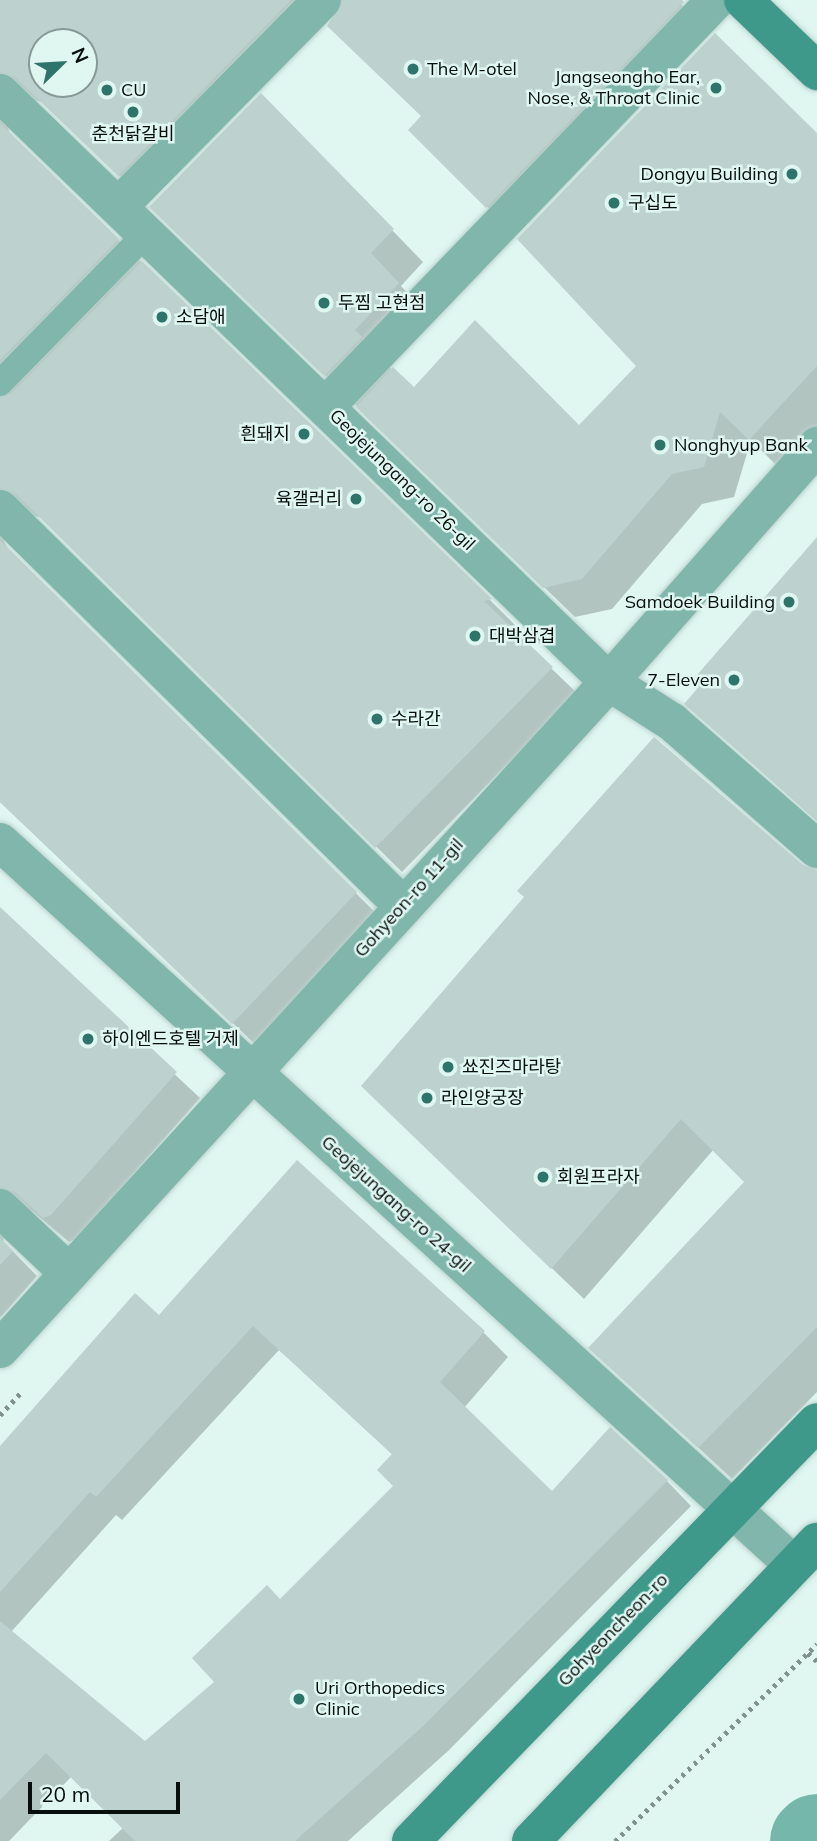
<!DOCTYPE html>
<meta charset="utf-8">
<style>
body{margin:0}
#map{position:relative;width:817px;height:1841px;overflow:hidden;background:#dff6f1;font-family:Mulish,"Noto Sans KR",sans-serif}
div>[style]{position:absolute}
.shadow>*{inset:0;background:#0003}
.river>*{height:91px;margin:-45.5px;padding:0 45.5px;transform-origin:45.5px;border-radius:45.5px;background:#76b7ac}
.building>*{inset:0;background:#bdd2ce}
.path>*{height:4.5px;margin-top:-2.25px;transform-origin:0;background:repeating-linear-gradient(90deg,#81918e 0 3.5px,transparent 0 8.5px)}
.roads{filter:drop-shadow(0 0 2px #bcd1cc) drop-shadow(0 0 2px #bcd1cc)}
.lane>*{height:26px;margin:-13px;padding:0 13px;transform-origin:13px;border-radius:13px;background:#80b6ac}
.street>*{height:38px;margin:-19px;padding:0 19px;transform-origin:19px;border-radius:19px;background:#80b6ac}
.secondary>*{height:38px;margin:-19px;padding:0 19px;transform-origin:19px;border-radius:19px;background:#3f998b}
.dots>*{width:19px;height:19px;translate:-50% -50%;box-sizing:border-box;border:4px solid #dff6f1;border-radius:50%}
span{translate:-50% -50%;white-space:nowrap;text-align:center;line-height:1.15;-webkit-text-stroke:5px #dff6f1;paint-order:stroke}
.poi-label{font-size:18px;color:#070e0c}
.left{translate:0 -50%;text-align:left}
.right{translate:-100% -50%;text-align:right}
.street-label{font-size:18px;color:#070e0c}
.north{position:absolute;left:28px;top:28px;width:70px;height:70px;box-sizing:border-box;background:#dff6f1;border:2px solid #899995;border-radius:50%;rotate:66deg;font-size:19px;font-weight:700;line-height:28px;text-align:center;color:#070e0c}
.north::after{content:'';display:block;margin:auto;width:24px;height:32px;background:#2e746a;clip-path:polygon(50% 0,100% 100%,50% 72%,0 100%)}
.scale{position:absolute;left:28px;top:1782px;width:152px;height:32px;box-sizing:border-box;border:4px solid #070e0c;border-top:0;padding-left:9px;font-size:21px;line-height:24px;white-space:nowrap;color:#070e0c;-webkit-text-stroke:5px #dff6f1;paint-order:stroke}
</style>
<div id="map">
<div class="shadow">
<div style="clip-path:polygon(evenodd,0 0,677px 0,707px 30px,512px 232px,411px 130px,423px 117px,344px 6px,332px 10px,144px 200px,42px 102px,19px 97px,4px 113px,10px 135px,491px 601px,515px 625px,508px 627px,577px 693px,402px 872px,43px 518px,21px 513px,9px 520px,4px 541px,9px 551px,381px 918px,259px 1048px,0 802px,0 0,42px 42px,84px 42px,84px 84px,42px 84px,42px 42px)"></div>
<div style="clip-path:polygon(292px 127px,423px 262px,401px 286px,429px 316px,385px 363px,414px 389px,579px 427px,639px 366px,817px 135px,817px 429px,780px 469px,751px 440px,734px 497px,702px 504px,612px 609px,575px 617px,183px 238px)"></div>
<div style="clip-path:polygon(817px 539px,817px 821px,686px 704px)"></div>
<div style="clip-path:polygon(802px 867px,817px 872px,817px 1392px,732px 1479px,591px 1348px,747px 1182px,714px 1149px,584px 1299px,395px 1118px)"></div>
<div style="clip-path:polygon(0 911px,200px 1098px,76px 1239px,69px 1242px,32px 1211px,9px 1217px,3px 1241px,37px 1276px,0 1318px)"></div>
<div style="clip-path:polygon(evenodd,159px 1318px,483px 1332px,508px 1357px,464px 1408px,552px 1494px,667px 1481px,691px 1506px,448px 1751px,348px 1841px,109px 1841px,124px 1827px,72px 1776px,9px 1841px,0 1841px,0 1447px,159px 1318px,279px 1350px,393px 1455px,395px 1486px,281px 1601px,216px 1682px,145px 1743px,11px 1632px,116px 1515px,122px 1520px,279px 1350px)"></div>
</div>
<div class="river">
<div style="left:815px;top:1841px;width:3px;rotate:-45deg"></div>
</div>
<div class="building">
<div style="clip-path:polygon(evenodd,0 0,291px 0,118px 176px,15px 77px,0 72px,0 0,42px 42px,84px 42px,84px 84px,42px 84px,42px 42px)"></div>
<div style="clip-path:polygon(343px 0,682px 0,684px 2px,486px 208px,408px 130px,421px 116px,327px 26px)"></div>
<div style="clip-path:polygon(715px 33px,817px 133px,817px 366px,749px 440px,720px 412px,704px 467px,672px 474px,582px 579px,543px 588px,356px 407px,393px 367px,414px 387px,475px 320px,579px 425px,636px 366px,517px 239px)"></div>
<div style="clip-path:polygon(261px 93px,394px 229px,371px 253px,399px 283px,355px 330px,362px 337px,324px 376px,149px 207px)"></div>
<div style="clip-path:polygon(0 123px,119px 239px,0 360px)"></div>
<div style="clip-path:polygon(142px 261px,492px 599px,484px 601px,553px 667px,375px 848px,15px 493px,0 488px,0 398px,11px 394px)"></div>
<div style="clip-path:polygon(817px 537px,817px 820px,684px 704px,697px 689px,690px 683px)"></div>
<div style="clip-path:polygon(0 540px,357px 892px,232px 1024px,0 802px)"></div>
<div style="clip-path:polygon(654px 737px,803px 865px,817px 870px,817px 1327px,698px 1448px,588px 1348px,744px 1182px,681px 1119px,551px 1269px,361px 1086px,524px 897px,517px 891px)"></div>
<div style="clip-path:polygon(0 907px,177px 1072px,51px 1215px,43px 1218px,15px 1192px,0 1187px)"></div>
<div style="clip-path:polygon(297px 1160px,485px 1331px,440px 1382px,552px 1491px,610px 1427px,668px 1480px,423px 1726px,295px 1841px,135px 1841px,46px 1753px,0 1800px,0 1621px,145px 1741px,214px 1682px,192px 1658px,267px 1585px,280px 1599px,393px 1486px,377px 1470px,392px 1454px,253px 1326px,96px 1497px,90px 1492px,0 1592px,0 1446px,135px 1293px,159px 1315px)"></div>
<div style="clip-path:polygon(0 1238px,13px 1251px,0 1265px)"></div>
</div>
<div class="path">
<div style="left:0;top:1415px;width:33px;rotate:-47deg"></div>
<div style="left:808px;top:1653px;width:12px;rotate:42deg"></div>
<div style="left:615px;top:1841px;width:282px;rotate:-44.3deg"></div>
</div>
<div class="roads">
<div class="lane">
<div style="left:0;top:383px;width:211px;rotate:-45.6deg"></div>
</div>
<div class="street">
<div style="left:0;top:93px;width:847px;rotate:44.04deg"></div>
<div style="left:609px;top:682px;width:75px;rotate:32.4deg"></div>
<div style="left:672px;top:722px;width:193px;rotate:41.2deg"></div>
<div style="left:119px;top:206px;width:289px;rotate:-45.4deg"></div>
<div style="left:326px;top:406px;width:563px;rotate:-46.15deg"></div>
<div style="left:0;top:509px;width:564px;rotate:44.57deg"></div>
<div style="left:0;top:842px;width:1074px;rotate:42.32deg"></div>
<div style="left:0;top:1208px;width:95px;rotate:43.3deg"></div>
<div style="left:0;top:1349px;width:903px;rotate:-47.6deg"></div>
<div style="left:609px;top:682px;width:315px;rotate:-48.6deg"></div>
</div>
<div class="secondary">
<div style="left:743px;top:0;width:103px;rotate:43.8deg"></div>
<div style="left:411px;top:1841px;width:583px;rotate:-45.9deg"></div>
<div style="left:531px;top:1841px;width:414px;rotate:-46.3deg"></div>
</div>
</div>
<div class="dots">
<div style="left:413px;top:69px;background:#2e746a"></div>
<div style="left:716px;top:88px;background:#2e746a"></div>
<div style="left:107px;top:90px;background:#2e746a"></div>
<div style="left:133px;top:112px;background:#2e746a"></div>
<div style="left:792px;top:174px;background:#2e746a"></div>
<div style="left:614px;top:203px;background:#2e746a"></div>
<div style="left:324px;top:303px;background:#2e746a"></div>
<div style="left:162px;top:317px;background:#2e746a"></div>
<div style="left:304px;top:434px;background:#2e746a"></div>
<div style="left:660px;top:445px;background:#2e746a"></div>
<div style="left:356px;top:499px;background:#2e746a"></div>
<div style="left:789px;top:602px;background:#2e746a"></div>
<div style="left:475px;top:636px;background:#2e746a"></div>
<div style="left:734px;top:680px;background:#2e746a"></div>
<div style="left:377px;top:719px;background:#2e746a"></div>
<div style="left:88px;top:1039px;background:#2e746a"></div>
<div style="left:448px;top:1067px;background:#2e746a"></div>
<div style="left:427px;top:1098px;background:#2e746a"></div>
<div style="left:543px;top:1177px;background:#2e746a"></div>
<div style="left:299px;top:1699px;background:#2e746a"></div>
</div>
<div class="poi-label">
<span class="left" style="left:427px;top:69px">The M-otel</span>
<span class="right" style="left:700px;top:88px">Jangseongho Ear,<br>Nose, &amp; Throat Clinic</span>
<span class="left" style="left:121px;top:90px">CU</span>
<span style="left:133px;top:134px">춘천닭갈비</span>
<span class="right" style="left:778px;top:174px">Dongyu Building</span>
<span class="left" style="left:628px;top:203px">구십도</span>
<span class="left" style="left:338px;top:303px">두찜 고현점</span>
<span class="left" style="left:176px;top:317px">소담애</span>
<span class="right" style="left:290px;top:434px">흰돼지</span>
<span class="left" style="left:674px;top:445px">Nonghyup Bank</span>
<span class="right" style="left:342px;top:499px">육갤러리</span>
<span class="right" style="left:775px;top:602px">Samdoek Building</span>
<span class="left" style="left:489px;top:636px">대박삼겹</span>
<span class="right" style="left:720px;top:680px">7-Eleven</span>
<span class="left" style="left:391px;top:719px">수라간</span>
<span class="left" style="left:102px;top:1039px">하이엔드호텔 거제</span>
<span class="left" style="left:462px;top:1067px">쑈진즈마라탕</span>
<span class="left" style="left:441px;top:1098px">라인양궁장</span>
<span class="left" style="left:557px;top:1177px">회원프라자</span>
<span class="left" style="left:315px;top:1699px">Uri Orthopedics<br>Clinic</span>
</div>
<div class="street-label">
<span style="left:402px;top:480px;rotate:44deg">Geojejungang-ro 26-gil</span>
<span style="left:409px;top:898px;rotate:-48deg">Gohyeon-ro 11-gil</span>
<span style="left:396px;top:1204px;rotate:42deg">Geojejungang-ro 24-gil</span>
<span style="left:613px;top:1630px;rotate:-46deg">Gohyeoncheon-ro</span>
</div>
<div class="north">N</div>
<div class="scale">20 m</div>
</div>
